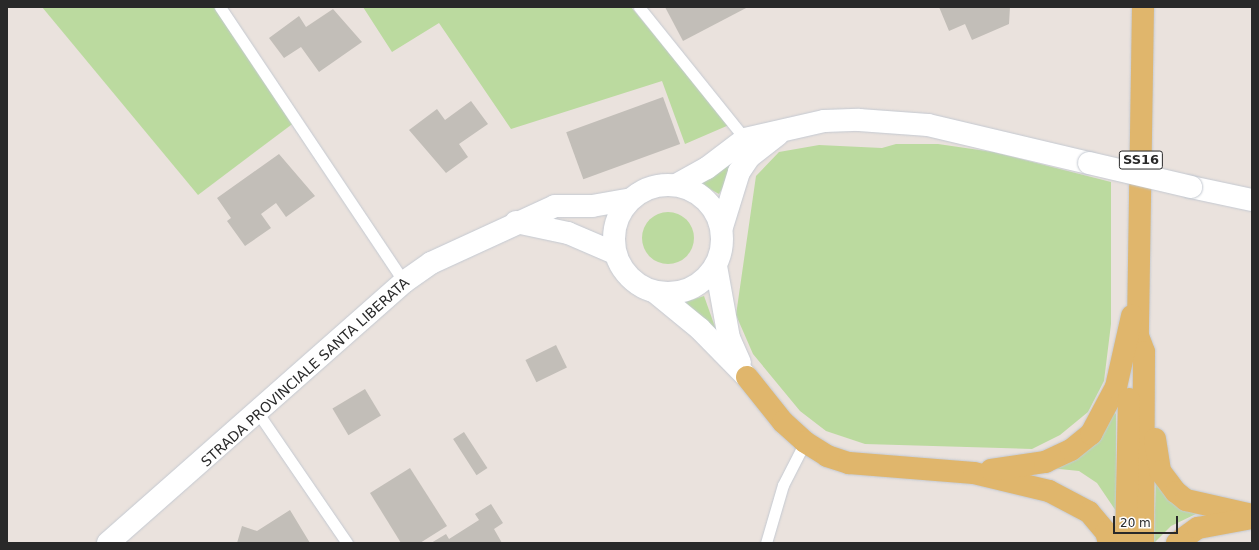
<!DOCTYPE html>
<style>
body{margin:0}
#map{position:relative;width:1259px;height:550px;overflow:hidden;background:#eae2dd;font-family:"DejaVu Sans",sans-serif}
div>[style]{position:absolute}
.green>*{inset:0;background:#bbda9f}
.round{border-radius:50%}
.building>*{inset:0;background:#c2beb8;transform-origin:0 0}
.roads{filter:drop-shadow(0 0 1px #c4c9d1) drop-shadow(0 0 1px #c4c9d1)}
.lane>*{height:11px;margin:-5.5px;padding:0 5.5px;transform-origin:5.5px;border-radius:5.5px;background:#fff}
.secondary>*{height:22px;margin:-11px;padding:0 11px;transform-origin:11px;border-radius:11px;background:#fff}
.secondary>.ring{margin:-11px;padding:0;box-sizing:content-box;background:none;border:22px solid #fff;border-radius:50%}
.primary>*{height:22px;margin:-11px;padding:0 11px;transform-origin:11px;border-radius:11px;background:#e0b66c}
.bridges{filter:drop-shadow(0 0 1px #c4c9d1) drop-shadow(0 0 1px #c4c9d1)}
.secondary-bridge>*{height:22px;margin:-11px;padding:0 11px;transform-origin:11px;border-radius:11px;background:#fff}
span{translate:-50% -50%;white-space:nowrap;text-align:center;line-height:1.15;-webkit-text-stroke:3px #fff;paint-order:stroke}
.shield-label span{padding:1px 3px;background:#fff;border:1px solid;border-radius:3px;-webkit-text-stroke-width:0}
.shield-label{font-size:13px;color:#292929;font-weight:700}
.street-label{font-size:14px;color:#292929}
.frame{position:absolute;inset:0;border:8px solid #292929;pointer-events:none}
.scale{position:absolute;left:1113px;top:516px;width:65px;height:18px;box-sizing:border-box;border:2px solid #292929;border-top:0;padding-left:5px;font-size:12px;line-height:14px;white-space:nowrap;color:#292929;-webkit-text-stroke:3px #fff;paint-order:stroke}
</style>
<div id="map">
<div class="green">
<div style="clip-path:polygon(42px 7px,219px 7px,295px 122px,198px 195px)"></div>
<div style="clip-path:polygon(363px 7px,631px 7px,729px 125px,685px 144px,662px 81px,511px 129px,439px 23px,392px 52px)"></div>
<div style="clip-path:polygon(896px 144px,938px 144px,993px 152px,1111px 182px,1111px 324px,1104px 381px,1088px 412px,1060px 435px,1032px 449px,865px 444px,826px 431px,800px 411px,753px 354px,736px 315px,756px 176px,779px 152px,819px 145px,882px 148px)"></div>
<div style="clip-path:polygon(747px 146px,719px 194px,699px 183px)"></div>
<div class="round" style="left:642px;top:212px;width:52px;height:52px"></div>
<div style="clip-path:polygon(704px 296px,719px 338px,685px 302px)"></div>
<div style="clip-path:polygon(1112px 411px,1116px 414px,1116px 511px,1097px 483px,1079px 471px,1040px 467px)"></div>
<div style="clip-path:polygon(1156px 476px,1200px 512px,1171px 526px,1154px 543px)"></div>
</div>
<div class="building">
<div style="clip-path:polygon(665px 7px,748px 7px,683px 41px)"></div>
<div style="clip-path:polygon(939px 7px,1010px 7px,1009px 24px,972px 40px,965px 24px,949px 31px)"></div>
<div style="clip-path:polygon(333px 9px,362px 42px,319px 72px,301px 47px,284px 58px,269px 38px,299px 16px,306px 27px)"></div>
<div style="left:663px;top:97px;width:50px;height:103px;rotate:70deg"></div>
<div style="clip-path:polygon(471px 101px,488px 124px,459px 144px,468px 157px,446px 173px,409px 130px,437px 109px,445px 120px)"></div>
<div style="clip-path:polygon(279px 154px,315px 196px,286px 217px,276px 203px,261px 214px,271px 228px,245px 246px,227px 221px,231px 218px,217px 198px)"></div>
<div style="left:556px;top:345px;width:25px;height:34px;rotate:64deg"></div>
<div style="left:365px;top:389px;width:31px;height:38px;rotate:59deg"></div>
<div style="left:464px;top:432px;width:43px;height:13px;rotate:57deg"></div>
<div style="clip-path:polygon(410px 468px,447px 526px,420px 543px,401px 543px,370px 493px)"></div>
<div style="clip-path:polygon(491px 504px,503px 523px,494px 529px,502px 543px,431px 543px,446px 534px,449px 539px,479px 520px,475px 514px)"></div>
<div style="clip-path:polygon(290px 510px,310px 543px,237px 543px,242px 526px,257px 531px)"></div>
</div>
<div class="roads">
<div class="lane">
<div style="left:220px;top:7px;width:331px;rotate:56.2deg"></div>
<div style="left:639px;top:7px;width:169px;rotate:51.2deg"></div>
<div style="left:258px;top:413px;width:158px;rotate:55.6deg"></div>
<div style="left:766px;top:543px;width:60px;rotate:-73.7deg"></div>
<div style="left:783px;top:485px;width:48px;rotate:-62.9deg"></div>
</div>
<div class="secondary">
<div class="ring" style="left:614px;top:185px;width:86px;height:86px"></div>
<div style="left:676px;top:185px;width:35px;rotate:-29deg"></div>
<div style="left:707px;top:168px;width:48px;rotate:-37.3deg"></div>
<div style="left:745px;top:139px;width:81px;rotate:-12.8deg"></div>
<div style="left:824px;top:121px;width:35px;rotate:-2deg"></div>
<div style="left:859px;top:120px;width:69px;rotate:4.1deg"></div>
<div style="left:928px;top:125px;width:165px;rotate:13.3deg"></div>
<div style="left:1191px;top:187px;width:62px;rotate:12deg"></div>
<div style="left:516px;top:222px;width:53px;rotate:11.9deg"></div>
<div style="left:568px;top:233px;width:51px;rotate:23.1deg"></div>
<div style="left:722px;top:227px;width:58px;rotate:-72.8deg"></div>
<div style="left:739px;top:172px;width:18px;rotate:-56deg"></div>
<div style="left:749px;top:157px;width:37px;rotate:-38deg"></div>
<div style="left:716px;top:266px;width:73px;rotate:79.8deg"></div>
<div style="left:729px;top:338px;width:27px;rotate:66deg"></div>
<div style="left:655px;top:292px;width:58px;rotate:39.4deg"></div>
<div style="left:700px;top:329px;width:67px;rotate:45.6deg"></div>
<div style="left:108px;top:543px;width:395px;rotate:-41.4deg"></div>
<div style="left:404px;top:282px;width:33px;rotate:-35deg"></div>
<div style="left:431px;top:263px;width:136px;rotate:-24.7deg"></div>
<div style="left:555px;top:206px;width:37px"></div>
<div style="left:592px;top:206px;width:39px;rotate:-10deg"></div>
</div>
<div class="primary">
<div style="left:1143px;top:7px;width:329px;rotate:90.9deg"></div>
<div style="left:1138px;top:336px;width:17px;rotate:69deg"></div>
<div style="left:1144px;top:352px;width:191px;rotate:90.3deg"></div>
<div style="left:747px;top:377px;width:58px;rotate:51.3deg"></div>
<div style="left:783px;top:422px;width:30px;rotate:42deg"></div>
<div style="left:805px;top:442px;width:26px;rotate:32deg"></div>
<div style="left:827px;top:456px;width:23px;rotate:18deg"></div>
<div style="left:849px;top:463px;width:125px;rotate:4.6deg"></div>
<div style="left:974px;top:473px;width:77px;rotate:13.5deg"></div>
<div style="left:1049px;top:491px;width:45px;rotate:27.7deg"></div>
<div style="left:1089px;top:512px;width:26px;rotate:50deg"></div>
<div style="left:1106px;top:532px;width:11px;rotate:75deg"></div>
<div style="left:1155px;top:439px;width:32px;rotate:81deg"></div>
<div style="left:1160px;top:471px;width:26px;rotate:53deg"></div>
<div style="left:1176px;top:492px;width:13px;rotate:39deg"></div>
<div style="left:1186px;top:500px;width:68px;rotate:12.8deg"></div>
<div style="left:991px;top:470px;width:55px;rotate:-8.4deg"></div>
<div style="left:1045px;top:462px;width:29px;rotate:-25deg"></div>
<div style="left:1071px;top:450px;width:26px;rotate:-39deg"></div>
<div style="left:1091px;top:434px;width:53px;rotate:-62deg"></div>
<div style="left:1116px;top:387px;width:73px;rotate:-77.3deg"></div>
<div style="left:1126px;top:543px;width:144px;rotate:-88.8deg"></div>
<div style="left:1177px;top:543px;width:26px;rotate:-36deg"></div>
<div style="left:1198px;top:528px;width:55px;rotate:-10.5deg"></div>
</div>
</div>
<div class="bridges">
<div class="secondary-bridge">
<div style="left:1089px;top:163px;width:105px;rotate:13.2deg"></div>
</div>
</div>
<div class="shield-label">
<span style="left:1141px;top:160px">SS16</span>
</div>
<div class="street-label">
<span style="left:305px;top:372px;rotate:-42deg">STRADA PROVINCIALE SANTA LIBERATA</span>
</div>
<div class="frame"></div>
<div class="scale">20 m</div>
</div>
